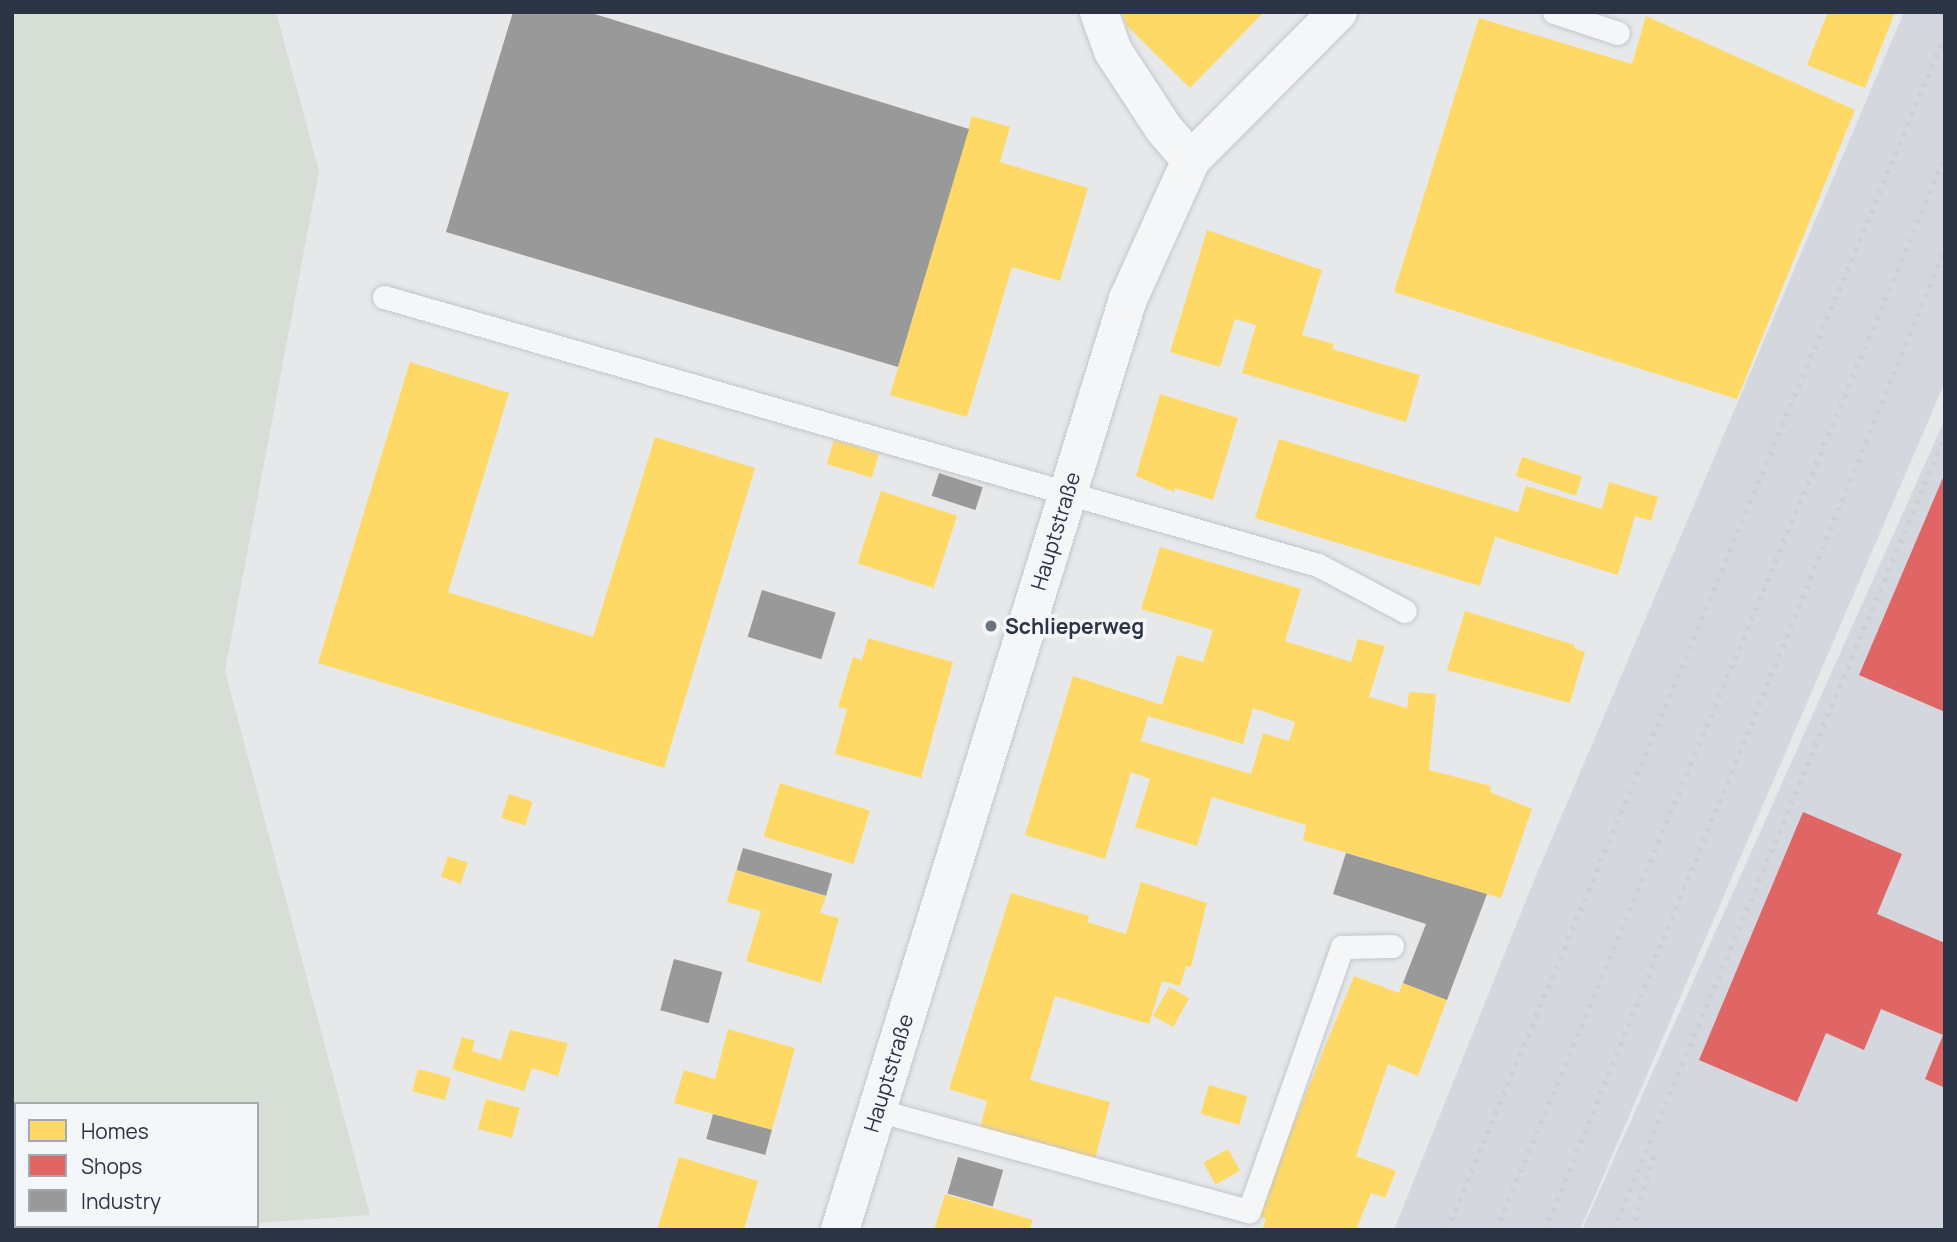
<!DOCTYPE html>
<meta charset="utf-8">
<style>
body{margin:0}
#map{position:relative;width:1957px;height:1242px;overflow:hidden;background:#e6e8ea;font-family:Manrope,sans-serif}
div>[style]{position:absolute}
.built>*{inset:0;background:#d4d7dd}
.green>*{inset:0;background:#d6ded6}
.homes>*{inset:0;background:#ffd966;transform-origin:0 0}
.shops>*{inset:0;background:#e06666}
.industry>*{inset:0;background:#999;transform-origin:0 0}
.roads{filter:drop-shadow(0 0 2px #c4c6c8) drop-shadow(0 0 2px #c4c6c8)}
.service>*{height:23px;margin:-11.5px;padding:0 11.5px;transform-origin:11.5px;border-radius:11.5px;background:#f5f6f7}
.minor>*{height:38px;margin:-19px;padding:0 19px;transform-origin:19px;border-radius:19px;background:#f5f6f7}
.tertiary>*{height:38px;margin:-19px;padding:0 19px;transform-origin:19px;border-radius:19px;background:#f5f6f7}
.rail>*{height:5px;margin-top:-2.5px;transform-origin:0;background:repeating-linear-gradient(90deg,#cecfd2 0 3.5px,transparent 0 10.5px)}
.dots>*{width:19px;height:19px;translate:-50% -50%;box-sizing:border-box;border:4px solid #f4f6f9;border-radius:50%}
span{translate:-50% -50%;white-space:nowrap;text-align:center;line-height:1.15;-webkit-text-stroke:7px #f4f6f9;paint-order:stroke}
.street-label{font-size:21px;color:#2b3445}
.poi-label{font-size:21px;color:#2b3445;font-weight:700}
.left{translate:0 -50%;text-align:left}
.frame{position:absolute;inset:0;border:14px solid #2b3445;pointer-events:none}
.legend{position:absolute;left:14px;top:1102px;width:245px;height:126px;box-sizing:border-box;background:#f4f6f9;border:2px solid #a4a8b1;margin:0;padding:9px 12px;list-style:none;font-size:21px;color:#2b3445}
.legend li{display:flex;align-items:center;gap:14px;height:35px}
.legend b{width:35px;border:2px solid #a4a8b1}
</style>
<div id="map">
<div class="built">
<div style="clip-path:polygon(1904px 12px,1945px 12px,1945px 382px,1580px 1230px,1394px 1230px,1533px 883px)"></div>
<div style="clip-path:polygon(1945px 419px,1945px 1230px,1582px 1230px)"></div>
</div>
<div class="green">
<div style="clip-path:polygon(12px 12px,276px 12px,319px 171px,225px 671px,370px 1215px,257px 1223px,257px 1104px,16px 1104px,16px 1226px,209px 1226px,12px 1230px)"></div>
</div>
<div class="homes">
<div style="clip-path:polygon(1122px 12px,1264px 12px,1190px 88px,1127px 26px)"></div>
<div style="clip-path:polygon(1828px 12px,1895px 12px,1865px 88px,1807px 65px)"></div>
<div style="clip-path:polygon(1646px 16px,1855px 110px,1737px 399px,1394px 292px,1479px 18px,1632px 64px)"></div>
<div style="clip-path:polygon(972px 116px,1010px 127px,1000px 162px,1088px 188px,1060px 281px,1012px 267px,967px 417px,890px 395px)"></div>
<div style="clip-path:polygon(1207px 230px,1322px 270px,1302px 335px,1334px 344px,1332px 349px,1420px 375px,1406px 422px,1242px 373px,1256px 325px,1235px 319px,1220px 367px,1170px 352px)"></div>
<div style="clip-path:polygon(410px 362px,509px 393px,448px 592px,522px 615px,593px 637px,655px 437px,755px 468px,664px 768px,318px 663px)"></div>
<div style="clip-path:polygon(1160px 394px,1238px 418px,1213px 500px,1175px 488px,1174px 492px,1136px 476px)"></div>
<div style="clip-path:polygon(1279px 439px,1518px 512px,1526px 486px,1602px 509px,1609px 482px,1658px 497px,1651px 521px,1635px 516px,1618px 575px,1495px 537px,1480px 586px,1255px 518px)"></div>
<div style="left:834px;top:440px;width:47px;height:25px;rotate:17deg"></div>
<div style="left:1522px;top:457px;width:63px;height:20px;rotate:18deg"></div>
<div style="left:881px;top:491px;width:80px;height:76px;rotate:18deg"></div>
<div style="clip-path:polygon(evenodd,1160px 547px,1301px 589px,1285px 641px,1351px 662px,1358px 639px,1385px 646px,1369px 697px,1407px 708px,1409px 692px,1436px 694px,1429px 770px,1491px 786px,1490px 792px,1532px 809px,1501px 898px,1303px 840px,1306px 825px,1212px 797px,1197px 846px,1135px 827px,1150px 779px,1131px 772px,1105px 859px,1025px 835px,1073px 676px,1162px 705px,1177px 655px,1203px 662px,1213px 630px,1141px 609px,1160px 547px,1253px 708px,1295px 722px,1289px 741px,1263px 733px,1251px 774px,1141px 741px,1148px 716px,1243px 744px,1253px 708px)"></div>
<div style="clip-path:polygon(1465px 611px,1575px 645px,1574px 648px,1585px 652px,1570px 703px,1447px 670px)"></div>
<div style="clip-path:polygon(868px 638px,953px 662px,921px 778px,835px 754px,847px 709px,838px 707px,853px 657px,862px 660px)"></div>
<div style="left:780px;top:783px;width:94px;height:56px;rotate:17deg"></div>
<div style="left:509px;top:794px;width:25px;height:25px;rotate:18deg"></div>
<div style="left:448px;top:856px;width:21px;height:22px;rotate:19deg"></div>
<div style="clip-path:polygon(736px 870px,826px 896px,820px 913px,839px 918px,821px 983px,746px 961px,761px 911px,727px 902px)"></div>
<div style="clip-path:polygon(1141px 882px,1207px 903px,1191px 967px,1186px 966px,1180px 986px,1162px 981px,1149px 1024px,1055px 996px,1030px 1080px,1110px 1102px,1094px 1163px,979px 1132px,987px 1101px,949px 1089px,1011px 893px,1089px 916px,1087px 922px,1126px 934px)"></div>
<div style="clip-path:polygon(1354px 976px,1399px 993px,1403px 983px,1447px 1000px,1418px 1076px,1388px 1064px,1356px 1156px,1396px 1171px,1385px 1198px,1371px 1193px,1356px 1230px,1262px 1230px,1266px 1219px,1259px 1216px,1280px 1157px)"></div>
<div style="left:1169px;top:987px;width:23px;height:33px;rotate:29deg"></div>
<div style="clip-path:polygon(728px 1029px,795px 1048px,772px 1130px,674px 1103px,684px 1070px,715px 1079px)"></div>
<div style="clip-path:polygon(510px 1030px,568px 1043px,558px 1076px,532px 1068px,524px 1091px,452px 1069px,462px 1037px,475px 1041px,472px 1051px,501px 1060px)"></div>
<div style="left:418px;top:1069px;width:34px;height:23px;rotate:15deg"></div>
<div style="left:1209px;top:1085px;width:40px;height:30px;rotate:16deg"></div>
<div style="left:486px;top:1099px;width:35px;height:31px;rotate:15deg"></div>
<div style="left:1228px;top:1149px;width:25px;height:28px;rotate:61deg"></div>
<div style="clip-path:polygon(679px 1157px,758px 1181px,744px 1230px,657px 1230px)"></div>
<div style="clip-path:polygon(945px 1194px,1033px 1220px,1029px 1230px,934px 1230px)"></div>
</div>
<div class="shops">
<div style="clip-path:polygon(1945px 473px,1945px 712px,1859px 675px)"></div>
<div style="clip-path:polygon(1803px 812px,1902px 854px,1877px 914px,1945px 943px,1945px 1088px,1925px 1079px,1943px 1035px,1881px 1009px,1864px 1050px,1826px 1033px,1797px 1102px,1699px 1060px)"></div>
</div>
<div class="industry">
<div style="clip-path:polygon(513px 12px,588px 12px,969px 129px,898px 367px,446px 232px)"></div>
<div style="left:939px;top:473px;width:46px;height:24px;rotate:18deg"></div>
<div style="left:762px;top:590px;width:77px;height:49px;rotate:17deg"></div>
<div style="left:743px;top:848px;width:93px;height:23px;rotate:16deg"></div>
<div style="clip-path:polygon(1346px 853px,1487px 894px,1447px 1000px,1403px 983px,1426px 924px,1333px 894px)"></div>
<div style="left:674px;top:959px;width:50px;height:53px;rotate:15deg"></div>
<div style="left:713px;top:1114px;width:61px;height:26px;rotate:15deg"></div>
<div style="left:958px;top:1157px;width:47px;height:38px;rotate:16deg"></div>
</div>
<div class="roads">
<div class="service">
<div style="left:1554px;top:12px;width:67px;rotate:18.2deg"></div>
<div style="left:384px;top:297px;width:972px;rotate:16.01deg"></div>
<div style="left:1318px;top:565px;width:98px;rotate:27.9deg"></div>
<div style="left:876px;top:1110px;width:386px;rotate:15.2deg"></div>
<div style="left:1249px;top:1211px;width:280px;rotate:-70.6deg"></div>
<div style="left:1342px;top:947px;width:50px;rotate:-1.1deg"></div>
</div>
<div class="minor">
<div style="left:1099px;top:12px;width:41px;rotate:70.3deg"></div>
<div style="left:1113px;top:51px;width:93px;rotate:56.8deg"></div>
<div style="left:1164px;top:129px;width:41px;rotate:48.9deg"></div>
</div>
<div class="tertiary">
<div style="left:840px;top:1230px;width:975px;rotate:-72.81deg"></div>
<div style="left:1128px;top:299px;width:153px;rotate:-65.6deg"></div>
<div style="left:1191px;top:160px;width:209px;rotate:-45.2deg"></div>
</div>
</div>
<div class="rail">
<div style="left:1447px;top:1230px;width:1295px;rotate:-67.38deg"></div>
<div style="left:1496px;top:1230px;width:1164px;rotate:-67.31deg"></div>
<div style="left:1545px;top:1230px;width:1060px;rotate:-67.84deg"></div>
<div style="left:1613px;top:1230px;width:862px;rotate:-67.33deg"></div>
<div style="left:1632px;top:1230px;width:84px;rotate:-73.5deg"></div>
</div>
<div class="dots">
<div style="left:991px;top:626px;background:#6c737f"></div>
</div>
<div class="street-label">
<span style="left:1055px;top:531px;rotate:-73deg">Hauptstraße</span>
<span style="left:888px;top:1073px;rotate:-73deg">Hauptstraße</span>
</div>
<div class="poi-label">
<span class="left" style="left:1005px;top:626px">Schlieperweg</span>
</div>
<div class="frame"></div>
<ul class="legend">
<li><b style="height:19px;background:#ffd966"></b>Homes</li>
<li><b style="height:19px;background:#e06666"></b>Shops</li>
<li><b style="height:19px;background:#999"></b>Industry</li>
</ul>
</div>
